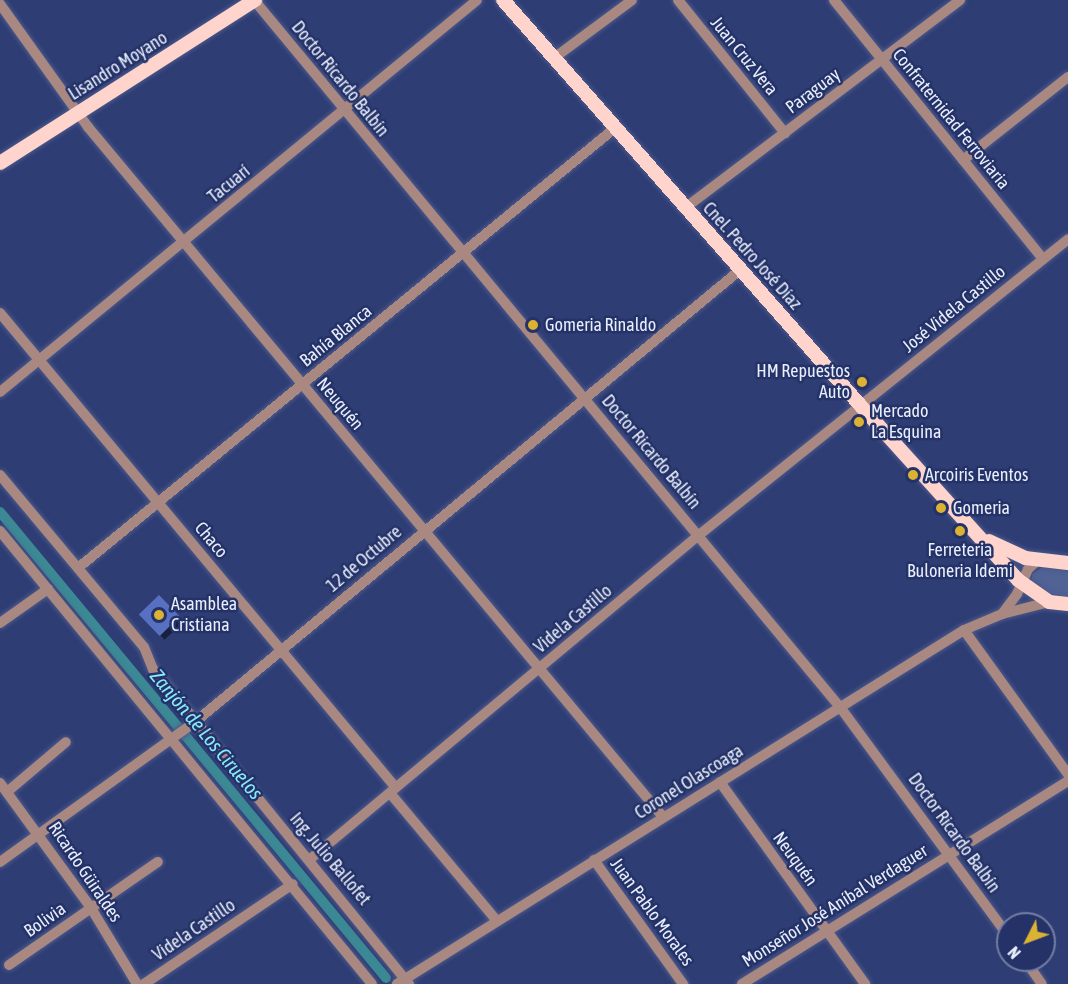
<!DOCTYPE html>
<meta charset="utf-8">
<style>
body{margin:0}
#map{position:relative;width:1068px;height:984px;overflow:hidden;background:#2e3d74;font-family:"Asap Condensed",sans-serif}
div>[style]{position:absolute}
.green>*{inset:0;background:#516295}
.shadow>*{inset:0;background:#0007;transform-origin:0 0}
.canal>*{height:10px;margin:-5px;padding:0 5px;transform-origin:5px;border-radius:5px;background:#3c8995}
.building>*{inset:0;background:#5870c1;transform-origin:0 0}
.roads{filter:drop-shadow(0 0 2px #4c598a) drop-shadow(0 0 2px #4c598a)}
.minor>*{height:10px;margin:-5px;padding:0 5px;transform-origin:5px;border-radius:5px;background:#aa8882}
.major>*{height:14px;margin:-7px;padding:0 7px;transform-origin:7px;border-radius:7px;background:#ffd4cd}
.dots>*{width:16px;height:16px;translate:-50% -50%;box-sizing:border-box;border:3px solid #243268;border-radius:50%}
span{translate:-50% -50%;white-space:nowrap;text-align:center;line-height:1.15;-webkit-text-stroke:5px #243268;paint-order:stroke}
.street-label{font-size:18px;color:#e8eefb}
.poi-label{font-size:18px;color:#e8eefb}
.left{translate:0 -50%;text-align:left}
.right{translate:-100% -50%;text-align:right}
.water-label{font-size:20px;color:#88eafa;font-style:italic}
.north{position:absolute;left:996px;top:912px;width:60px;height:60px;box-sizing:border-box;background:#243268;border:2px solid #727da3;border-radius:50%;rotate:228deg;font-size:16px;font-weight:700;line-height:24px;text-align:center;color:#e8eefb}
.north::after{content:'';display:block;margin:auto;width:21px;height:27px;background:#dcb233;clip-path:polygon(50% 0,100% 100%,50% 72%,0 100%)}
</style>
<div id="map">
<div class="green">
<div style="clip-path:polygon(1044px 566px,1068px 568px,1068px 598px,1050px 597px,1031px 582px,1032px 574px)"></div>
</div>
<div class="shadow">
<div style="left:159px;top:597px;width:35px;height:25px;rotate:47deg"></div>
</div>
<div class="canal">
<div style="left:0;top:512px;width:605px;rotate:50.36deg"></div>
</div>
<div class="building">
<div style="left:159px;top:595px;width:30px;height:28px;rotate:46deg"></div>
</div>
<div class="roads">
<div class="minor">
<div style="left:254px;top:0;width:918px;rotate:50.35deg"></div>
<div style="left:840px;top:707px;width:284px;rotate:53.7deg"></div>
<div style="left:678px;top:0;width:171px;rotate:51.2deg"></div>
<div style="left:834px;top:0;width:333px;rotate:51.1deg"></div>
<div style="left:0;top:4px;width:151px;rotate:54.4deg"></div>
<div style="left:88px;top:127px;width:898px;rotate:50.19deg"></div>
<div style="left:554px;top:58px;width:97px;rotate:-36.6deg"></div>
<div style="left:963px;top:160px;width:134px;rotate:-38.3deg"></div>
<div style="left:685px;top:208px;width:345px;rotate:-37.1deg"></div>
<div style="left:0;top:313px;width:618px;rotate:50.18deg"></div>
<div style="left:0;top:392px;width:617px;rotate:-39.41deg"></div>
<div style="left:0;top:475px;width:224px;rotate:50.1deg"></div>
<div style="left:144px;top:647px;width:24px;rotate:68deg"></div>
<div style="left:153px;top:669px;width:406px;rotate:50.9deg"></div>
<div style="left:0;top:531px;width:586px;rotate:50.61deg"></div>
<div style="left:78px;top:568px;width:694px;rotate:-39.33deg"></div>
<div style="left:1002px;top:614px;width:25px;rotate:-53deg"></div>
<div style="left:1017px;top:594px;width:27px;rotate:-66deg"></div>
<div style="left:1028px;top:569px;width:12px;rotate:-42deg"></div>
<div style="left:0;top:623px;width:59px;rotate:-35.3deg"></div>
<div style="left:964px;top:630px;width:178px;rotate:54.2deg"></div>
<div style="left:720px;top:782px;width:249px;rotate:54.3deg"></div>
<div style="left:0;top:783px;width:155px;rotate:53.9deg"></div>
<div style="left:91px;top:908px;width:89px;rotate:58.8deg"></div>
<div style="left:7px;top:792px;width:77px;rotate:-40.3deg"></div>
<div style="left:390px;top:793px;width:167px;rotate:50.1deg"></div>
<div style="left:309px;top:860px;width:508px;rotate:-39.81deg"></div>
<div style="left:699px;top:535px;width:473px;rotate:-38.7deg"></div>
<div style="left:594px;top:860px;width:153px;rotate:54.3deg"></div>
<div style="left:0;top:862px;width:240px;rotate:-35.7deg"></div>
<div style="left:195px;top:722px;width:708px;rotate:-39.67deg"></div>
<div style="left:1025px;top:960px;width:29px;rotate:55deg"></div>
<div style="left:9px;top:965px;width:181px;rotate:-34.7deg"></div>
<div style="left:144px;top:984px;width:179px;rotate:-33.9deg"></div>
<div style="left:397px;top:984px;width:668px;rotate:-31.98deg"></div>
<div style="left:964px;top:630px;width:41px;rotate:-22.8deg"></div>
<div style="left:1002px;top:614px;width:49px;rotate:-14.3deg"></div>
<div style="left:742px;top:984px;width:384px;rotate:-31.9deg"></div>
</div>
<div class="major">
<div style="left:503px;top:0;width:540px;rotate:48.6deg"></div>
<div style="left:860px;top:405px;width:236px;rotate:47.9deg"></div>
<div style="left:1018px;top:580px;width:38px;rotate:35deg"></div>
<div style="left:1049px;top:602px;width:19px;rotate:6deg"></div>
<div style="left:0;top:163px;width:303px;rotate:-32.6deg"></div>
<div style="left:989px;top:541px;width:40px;rotate:25deg"></div>
<div style="left:1025px;top:558px;width:43px;rotate:6.6deg"></div>
</div>
</div>
<div class="dots">
<div style="left:533px;top:325px;background:#dcb233"></div>
<div style="left:862px;top:382px;background:#dcb233"></div>
<div style="left:859px;top:422px;background:#dcb233"></div>
<div style="left:913px;top:475px;background:#dcb233"></div>
<div style="left:941px;top:508px;background:#dcb233"></div>
<div style="left:960px;top:531px;background:#dcb233"></div>
<div style="left:159px;top:615px;background:#dcb233"></div>
</div>
<div class="street-label">
<span style="left:744px;top:56px;rotate:51deg">Juan Cruz Vera</span>
<span style="left:118px;top:66px;rotate:-32deg">Lisandro Moyano</span>
<span style="left:340px;top:79px;rotate:51deg">Doctor Ricardo Balbín</span>
<span style="left:813px;top:91px;rotate:-37deg">Paraguay</span>
<span style="left:951px;top:119px;rotate:51deg">Confraternidad Ferroviaria</span>
<span style="left:229px;top:184px;rotate:-39deg">Tacuarí</span>
<span style="left:752px;top:256px;rotate:48deg">Cnel. Pedro José Díaz</span>
<span style="left:954px;top:309px;rotate:-39deg">José Videla Castillo</span>
<span style="left:336px;top:336px;rotate:-39deg">Bahía Blanca</span>
<span style="left:340px;top:404px;rotate:50deg">Neuquén</span>
<span style="left:651px;top:452px;rotate:50deg">Doctor Ricardo Balbín</span>
<span style="left:211px;top:540px;rotate:50deg">Chaco</span>
<span style="left:364px;top:559px;rotate:-40deg">12 de Octubre</span>
<span style="left:573px;top:619px;rotate:-40deg">Videla Castillo</span>
<span style="left:689px;top:782px;rotate:-32deg">Coronel Olascoaga</span>
<span style="left:954px;top:833px;rotate:54deg">Doctor Ricardo Balbín</span>
<span style="left:330px;top:859px;rotate:50deg">Ing. Julio Ballofet</span>
<span style="left:795px;top:859px;rotate:54deg">Neuquén</span>
<span style="left:85px;top:872px;rotate:56deg">Ricardo Güiraldes</span>
<span style="left:835px;top:906px;rotate:-32deg">Monseñor José Aníbal Verdaguer</span>
<span style="left:652px;top:912px;rotate:54deg">Juan Pablo Morales</span>
<span style="left:45px;top:920px;rotate:-35deg">Bolivia</span>
<span style="left:194px;top:930px;rotate:-34deg">Videla Castillo</span>
</div>
<div class="poi-label">
<span class="left" style="left:545px;top:325px">Gomeria Rinaldo</span>
<span class="right" style="left:850px;top:382px">HM Repuestos<br>Auto</span>
<span class="left" style="left:871px;top:422px">Mercado<br>La Esquina</span>
<span class="left" style="left:925px;top:475px">Arcoiris Eventos</span>
<span class="left" style="left:953px;top:508px">Gomeria</span>
<span style="left:960px;top:561px">Ferreteria<br>Buloneria Idemi</span>
<span class="left" style="left:171px;top:615px">Asamblea<br>Cristiana</span>
</div>
<div class="water-label">
<span style="left:207px;top:734px;rotate:50deg">Zanjón de Los Ciruelos</span>
</div>
<div class="north">N</div>
</div>
